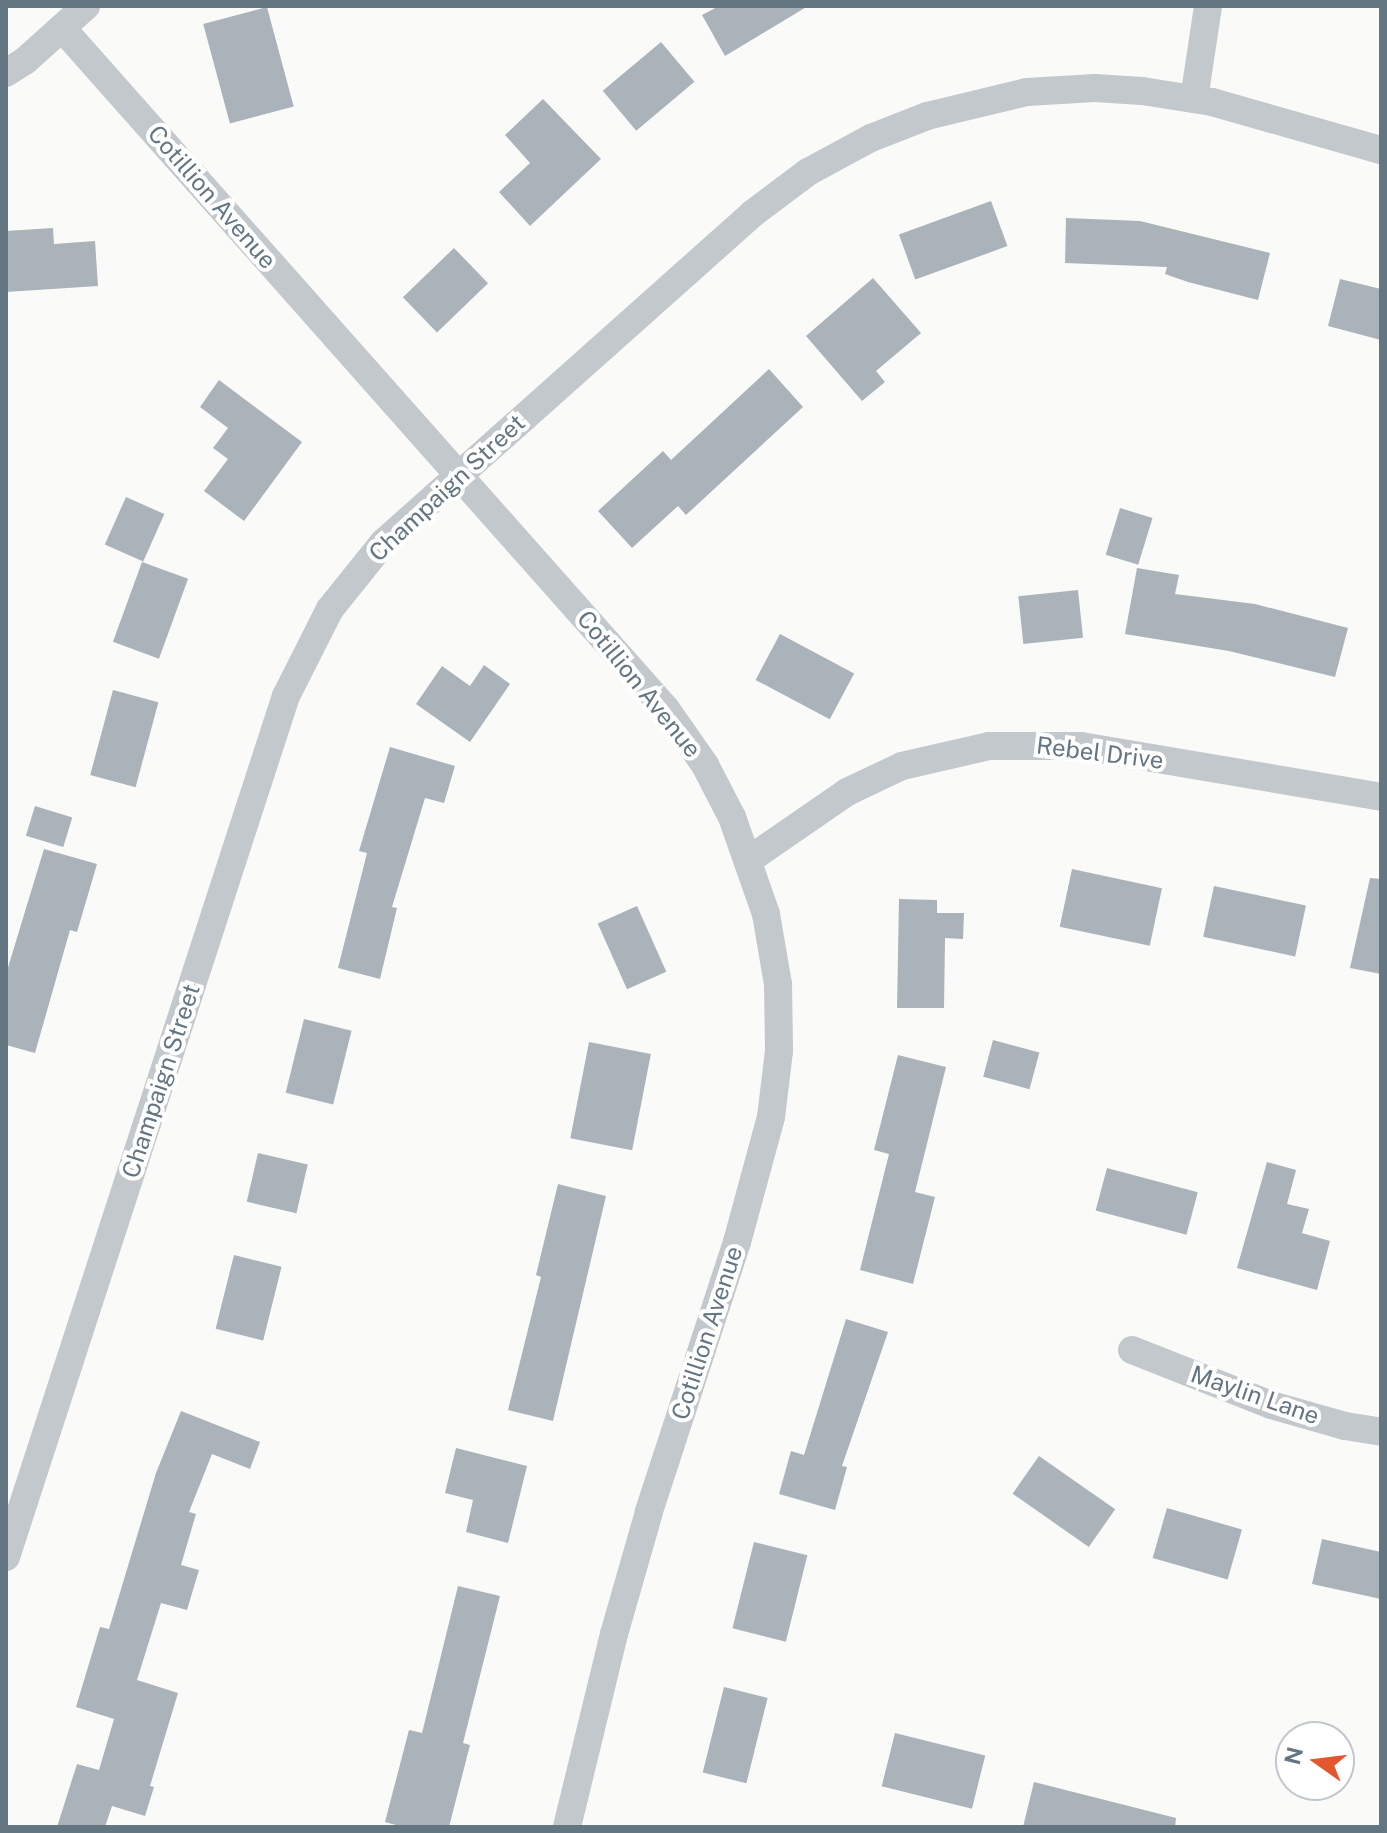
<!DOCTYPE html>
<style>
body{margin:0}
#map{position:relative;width:1387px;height:1833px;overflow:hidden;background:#fafaf8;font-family:"Public Sans",sans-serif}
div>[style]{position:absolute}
.building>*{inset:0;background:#aab3b9;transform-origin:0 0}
.street>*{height:28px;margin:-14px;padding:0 14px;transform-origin:14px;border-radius:14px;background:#c3c8cc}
span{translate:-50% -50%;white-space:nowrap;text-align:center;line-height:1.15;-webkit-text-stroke:8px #fff;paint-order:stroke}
.street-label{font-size:24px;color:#657683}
.frame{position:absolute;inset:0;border:8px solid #657683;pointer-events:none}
.north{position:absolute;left:1275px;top:1721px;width:80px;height:80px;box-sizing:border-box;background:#fff;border:2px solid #c1c8cd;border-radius:50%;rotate:284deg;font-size:22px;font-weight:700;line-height:32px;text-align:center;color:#657683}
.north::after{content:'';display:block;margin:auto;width:28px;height:36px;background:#e4572e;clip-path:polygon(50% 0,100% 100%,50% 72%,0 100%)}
</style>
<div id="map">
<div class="building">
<div style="clip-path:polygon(719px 6px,808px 6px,725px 56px,702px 15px)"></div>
<div style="left:267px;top:7px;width:103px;height:66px;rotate:75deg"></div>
<div style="left:661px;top:42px;width:52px;height:76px;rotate:50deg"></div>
<div style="clip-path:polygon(543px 99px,601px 159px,530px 226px,499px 192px,530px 163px,505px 135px)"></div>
<div style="left:991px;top:201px;width:48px;height:98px;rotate:70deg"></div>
<div style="clip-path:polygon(1066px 218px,1140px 221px,1270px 253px,1258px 300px,1188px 282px,1165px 274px,1167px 267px,1065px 263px)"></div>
<div style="clip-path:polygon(53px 228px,54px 244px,95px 241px,98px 286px,6px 292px,6px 231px)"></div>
<div style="left:454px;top:248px;width:49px;height:71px;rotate:46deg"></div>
<div style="clip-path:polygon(873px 278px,921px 333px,876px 371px,885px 382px,862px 401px,806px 336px)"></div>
<div style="clip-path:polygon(1340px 279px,1381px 289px,1381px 340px,1328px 326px)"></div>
<div style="clip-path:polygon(769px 369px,803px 407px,686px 515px,678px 506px,632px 548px,598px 511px,663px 451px,671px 460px)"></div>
<div style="clip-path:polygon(219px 380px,302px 442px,244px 521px,204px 491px,228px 459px,213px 448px,228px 428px,200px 407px)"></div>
<div style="left:126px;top:497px;width:42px;height:52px;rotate:24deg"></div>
<div style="left:1120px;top:508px;width:34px;height:49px;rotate:17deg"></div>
<div style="left:142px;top:562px;width:49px;height:85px;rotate:20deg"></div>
<div style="clip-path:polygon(1137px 568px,1179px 575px,1175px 594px,1255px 604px,1348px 628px,1335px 677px,1229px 651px,1125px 634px)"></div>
<div style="left:1078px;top:590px;width:48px;height:60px;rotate:84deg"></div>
<div style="left:780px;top:634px;width:84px;height:52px;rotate:28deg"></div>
<div style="clip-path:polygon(484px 665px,510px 684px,470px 742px,416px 704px,442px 666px,470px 686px)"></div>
<div style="left:113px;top:690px;width:47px;height:88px;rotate:15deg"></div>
<div style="clip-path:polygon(390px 747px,455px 766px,444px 803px,425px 798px,392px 907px,397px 908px,380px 979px,338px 968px,367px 853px,359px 851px)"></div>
<div style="left:35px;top:806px;width:39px;height:31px;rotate:17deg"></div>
<div style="clip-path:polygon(44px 849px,97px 864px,77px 932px,70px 930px,35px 1053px,6px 1045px,6px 974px)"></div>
<div style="left:1072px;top:869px;width:92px;height:59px;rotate:12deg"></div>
<div style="clip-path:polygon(1370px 878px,1381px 879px,1381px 974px,1350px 968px)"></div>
<div style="left:1214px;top:886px;width:94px;height:52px;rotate:12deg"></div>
<div style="clip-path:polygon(899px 899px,937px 900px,937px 913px,964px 913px,963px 939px,945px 938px,944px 1008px,897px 1008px)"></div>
<div style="left:637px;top:906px;width:72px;height:43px;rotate:66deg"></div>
<div style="left:304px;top:1019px;width:49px;height:76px;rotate:14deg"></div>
<div style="left:993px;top:1040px;width:48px;height:38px;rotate:15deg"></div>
<div style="left:589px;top:1042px;width:63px;height:98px;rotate:11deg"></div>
<div style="clip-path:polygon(898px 1055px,946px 1067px,915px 1192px,935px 1197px,913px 1284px,860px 1270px,889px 1154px,874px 1150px)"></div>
<div style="left:258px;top:1153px;width:51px;height:50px;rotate:13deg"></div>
<div style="clip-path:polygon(1267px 1162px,1296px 1170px,1287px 1204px,1309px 1209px,1302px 1233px,1330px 1241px,1317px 1290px,1237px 1268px)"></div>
<div style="left:1107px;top:1168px;width:94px;height:44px;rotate:15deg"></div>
<div style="clip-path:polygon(558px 1184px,606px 1196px,553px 1421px,508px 1410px,541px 1277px,536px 1275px)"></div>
<div style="left:234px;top:1255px;width:49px;height:76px;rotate:14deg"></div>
<div style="clip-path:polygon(846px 1319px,888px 1332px,842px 1466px,847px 1467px,835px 1510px,779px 1494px,791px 1451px,804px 1455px)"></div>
<div style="clip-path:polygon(181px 1411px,260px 1442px,250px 1469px,212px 1454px,189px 1512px,196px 1514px,181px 1565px,199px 1570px,187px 1610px,161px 1603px,137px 1680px,178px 1693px,150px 1786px,154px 1787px,145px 1816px,112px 1806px,105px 1827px,57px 1827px,77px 1764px,99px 1770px,114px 1719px,76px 1707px,100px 1627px,109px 1629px,156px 1473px)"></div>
<div style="clip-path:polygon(456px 1448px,527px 1466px,508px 1543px,466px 1532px,473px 1500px,445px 1493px)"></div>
<div style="left:1039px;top:1456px;width:93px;height:46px;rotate:35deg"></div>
<div style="left:1167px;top:1508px;width:78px;height:52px;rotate:16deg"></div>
<div style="clip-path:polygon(1322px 1539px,1381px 1552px,1381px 1599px,1312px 1584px)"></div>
<div style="left:754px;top:1542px;width:55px;height:89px;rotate:14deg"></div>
<div style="clip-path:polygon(458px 1586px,500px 1596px,463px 1743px,470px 1745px,449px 1827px,403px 1827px,385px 1822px,409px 1730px,422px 1733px)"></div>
<div style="left:724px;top:1687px;width:45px;height:88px;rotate:14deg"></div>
<div style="left:895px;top:1733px;width:93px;height:55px;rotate:14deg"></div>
<div style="clip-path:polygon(1034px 1782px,1176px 1818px,1175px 1827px,1023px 1827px)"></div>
</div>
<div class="street">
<div style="left:62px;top:28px;width:910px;rotate:48.43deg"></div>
<div style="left:666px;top:709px;width:68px;rotate:55.1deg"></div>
<div style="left:705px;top:765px;width:59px;rotate:62.6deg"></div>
<div style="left:732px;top:817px;width:103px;rotate:70.7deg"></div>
<div style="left:766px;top:914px;width:71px;rotate:80.3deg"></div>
<div style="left:778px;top:984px;width:67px;rotate:89.1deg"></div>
<div style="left:779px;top:1051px;width:66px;rotate:96.9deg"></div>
<div style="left:771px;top:1117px;width:130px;rotate:105.2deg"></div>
<div style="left:737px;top:1242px;width:284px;rotate:108.1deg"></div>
<div style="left:649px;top:1512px;width:127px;rotate:106deg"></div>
<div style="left:614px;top:1634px;width:199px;rotate:103.7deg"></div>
<div style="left:6px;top:73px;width:24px;rotate:-33deg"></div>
<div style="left:26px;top:60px;width:81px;rotate:-42deg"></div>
<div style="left:1194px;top:99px;width:94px;rotate:-81.4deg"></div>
<div style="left:750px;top:859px;width:118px;rotate:-34.6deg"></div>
<div style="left:847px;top:792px;width:61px;rotate:-25.3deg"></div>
<div style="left:902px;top:766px;width:89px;rotate:-12.9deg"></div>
<div style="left:989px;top:746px;width:92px"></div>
<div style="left:1081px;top:746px;width:304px;rotate:9.6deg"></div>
<div style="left:1132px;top:1350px;width:149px;rotate:21.6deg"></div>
<div style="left:1271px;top:1405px;width:77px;rotate:15.8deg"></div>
<div style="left:1345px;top:1426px;width:36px;rotate:9deg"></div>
<div style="left:6px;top:1557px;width:905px;rotate:-71.99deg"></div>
<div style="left:286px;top:696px;width:97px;rotate:-63.2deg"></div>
<div style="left:330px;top:609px;width:85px;rotate:-51.2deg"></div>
<div style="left:383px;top:543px;width:494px;rotate:-41.7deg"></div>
<div style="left:752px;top:214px;width:70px;rotate:-36.9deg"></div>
<div style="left:808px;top:172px;width:72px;rotate:-28.4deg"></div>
<div style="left:871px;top:138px;width:60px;rotate:-21.4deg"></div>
<div style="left:927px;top:116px;width:103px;rotate:-13.5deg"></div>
<div style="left:1027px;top:92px;width:68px;rotate:-3.4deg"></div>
<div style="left:1095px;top:88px;width:47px;rotate:3.7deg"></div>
<div style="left:1142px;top:91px;width:71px;rotate:8.9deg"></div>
<div style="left:1212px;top:102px;width:176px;rotate:15.9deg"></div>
</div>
<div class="street-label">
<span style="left:212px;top:197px;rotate:49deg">Cotillion Avenue</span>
<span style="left:447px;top:488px;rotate:-43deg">Champaign Street</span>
<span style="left:639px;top:684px;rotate:51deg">Cotillion Avenue</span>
<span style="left:1100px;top:753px;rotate:7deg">Rebel Drive</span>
<span style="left:161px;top:1081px;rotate:-72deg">Champaign Street</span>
<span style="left:707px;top:1333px;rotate:-72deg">Cotillion Avenue</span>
<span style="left:1255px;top:1395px;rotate:19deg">Maylin Lane</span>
</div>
<div class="frame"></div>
<div class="north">N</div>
</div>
